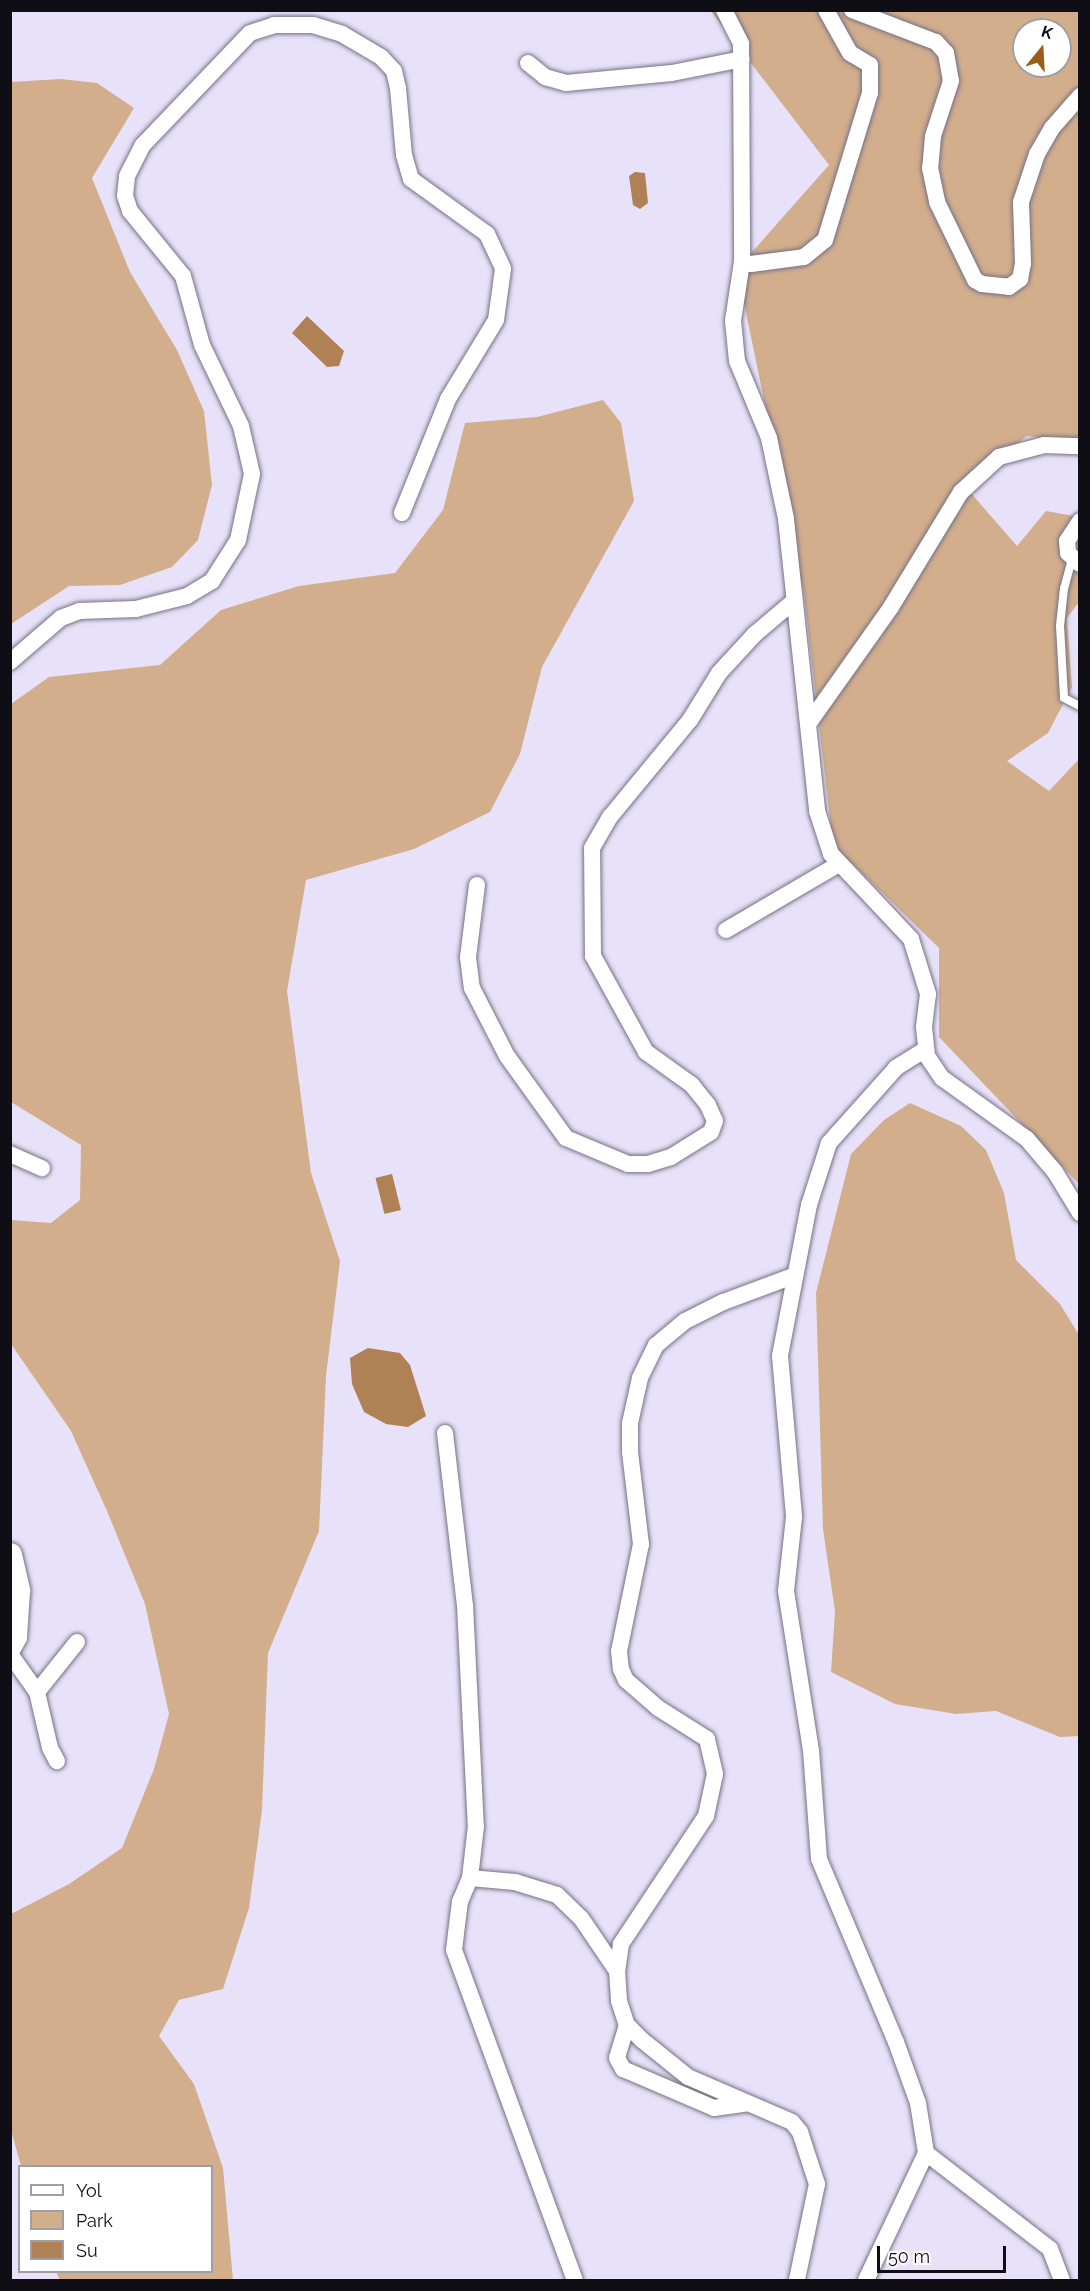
<!DOCTYPE html>
<style>
body{margin:0}
#map{position:relative;width:1090px;height:2291px;overflow:hidden;background:#e7e2f9;font-family:Raleway,sans-serif}
div>[style]{position:absolute}
.green>*{inset:0;background:#d3ae8c}
.water>*{inset:0;background:#af8154;transform-origin:0 0}
.roads{filter:drop-shadow(0 0 2px #767185) drop-shadow(0 0 2px #767185)}
.lane>*{height:8px;margin:-4px;padding:0 4px;transform-origin:4px;border-radius:4px;background:#fff}
.street>*{height:16px;margin:-8px;padding:0 8px;transform-origin:8px;border-radius:8px;background:#fff}
.secondary>*{height:24px;margin:-12px;padding:0 12px;transform-origin:12px;border-radius:12px;background:#fff}
span{translate:-50% -50%;white-space:nowrap;text-align:center;line-height:1.15;-webkit-text-stroke:5px #fff;paint-order:stroke}
.frame{position:absolute;inset:0;border:12px solid #100e15;pointer-events:none}
.legend{position:absolute;left:18px;top:2165px;width:195px;height:108px;box-sizing:border-box;background:#fff;border:2px solid #9f9fa1;margin:0;padding:8px 10px;list-style:none;font-size:18px;color:#100e15}
.legend li{display:flex;align-items:center;gap:12px;height:30px}
.legend b{width:30px;border:2px solid #9f9fa1}
.north{position:absolute;left:1012px;top:18px;width:60px;height:60px;box-sizing:border-box;background:#fff;border:2px solid #9f9fa1;border-radius:50%;rotate:18deg;font-size:16px;font-weight:700;line-height:24px;text-align:center;color:#100e15}
.north::after{content:'';display:block;margin:auto;width:21px;height:27px;background:#985f1c;clip-path:polygon(50% 0,100% 100%,50% 72%,0 100%)}
.scale{position:absolute;left:877px;top:2246px;width:129px;height:27px;box-sizing:border-box;border:3px solid #100e15;border-top:0;padding-left:8px;font-size:18px;line-height:21px;white-space:nowrap;color:#100e15;-webkit-text-stroke:4px #fff;paint-order:stroke}
</style>
<div id="map">
<div class="green">
<div style="clip-path:polygon(evenodd,711px 11px,1079px 11px,1079px 442px,1027px 436px,963px 484px,1017px 546px,1046px 511px,1079px 517px,1079px 602px,1067px 618px,1072px 687px,1048px 733px,1007px 761px,1049px 791px,1079px 759px,1079px 1184px,939px 1037px,939px 948px,833px 845px,804px 594px,737px 269px,829px 165px,711px 11px,1024px 30px,1060px 30px,1060px 66px,1024px 66px,1024px 30px)"></div>
<div style="clip-path:polygon(61px 79px,97px 83px,134px 108px,92px 178px,130px 272px,177px 350px,204px 411px,212px 485px,198px 540px,172px 567px,120px 585px,69px 586px,11px 624px,11px 82px)"></div>
<div style="clip-path:polygon(603px 400px,621px 423px,634px 501px,542px 667px,520px 754px,490px 812px,414px 849px,306px 880px,287px 991px,311px 1173px,340px 1261px,326px 1376px,319px 1531px,268px 1653px,262px 1810px,249px 1908px,223px 1989px,179px 2000px,159px 2036px,194px 2084px,223px 2168px,233px 2280px,60px 2280px,56px 2272px,212px 2272px,212px 2166px,21px 2166px,11px 2130px,11px 1914px,69px 1884px,122px 1848px,154px 1769px,169px 1714px,145px 1604px,107px 1511px,71px 1431px,11px 1344px,11px 1220px,51px 1223px,80px 1200px,81px 1145px,11px 1102px,11px 704px,49px 677px,160px 665px,221px 610px,299px 586px,395px 573px,443px 510px,465px 423px,537px 417px)"></div>
<div style="clip-path:polygon(910px 1103px,961px 1126px,986px 1150px,1004px 1193px,1016px 1260px,1060px 1304px,1079px 1335px,1079px 1736px,1060px 1737px,996px 1711px,956px 1714px,895px 1704px,831px 1672px,835px 1612px,823px 1529px,816px 1293px,851px 1154px,884px 1120px)"></div>
</div>
<div class="water">
<div style="clip-path:polygon(635px 172px,645px 173px,648px 203px,640px 209px,633px 205px,629px 176px)"></div>
<div style="clip-path:polygon(307px 316px,344px 351px,339px 366px,327px 367px,292px 333px)"></div>
<div style="left:392px;top:1174px;width:37px;height:17px;rotate:76deg"></div>
<div style="clip-path:polygon(368px 1348px,400px 1353px,410px 1365px,426px 1416px,408px 1427px,386px 1424px,364px 1412px,352px 1384px,350px 1358px)"></div>
</div>
<div class="roads">
<div class="lane">
<div style="left:1072px;top:559px;width:30px;rotate:105deg"></div>
<div style="left:1064px;top:588px;width:38px;rotate:96deg"></div>
<div style="left:1060px;top:626px;width:72px;rotate:86.8deg"></div>
<div style="left:1064px;top:698px;width:18px;rotate:27deg"></div>
</div>
<div class="street">
<div style="left:724px;top:10px;width:38px;rotate:63deg"></div>
<div style="left:741px;top:44px;width:218px;rotate:89.7deg"></div>
<div style="left:742px;top:262px;width:9px;rotate:13deg"></div>
<div style="left:751px;top:264px;width:53px;rotate:-7.5deg"></div>
<div style="left:804px;top:257px;width:27px;rotate:-39deg"></div>
<div style="left:825px;top:240px;width:154px;rotate:-73deg"></div>
<div style="left:870px;top:93px;width:28px;rotate:-90deg"></div>
<div style="left:870px;top:65px;width:23px;rotate:-149deg"></div>
<div style="left:850px;top:53px;width:49px;rotate:-119.2deg"></div>
<div style="left:852px;top:10px;width:90px;rotate:20.9deg"></div>
<div style="left:936px;top:42px;width:15px;rotate:48deg"></div>
<div style="left:946px;top:53px;width:28px;rotate:80deg"></div>
<div style="left:951px;top:81px;width:58px;rotate:108.1deg"></div>
<div style="left:933px;top:136px;width:32px;rotate:95deg"></div>
<div style="left:930px;top:168px;width:35px;rotate:78deg"></div>
<div style="left:937px;top:202px;width:87px;rotate:64deg"></div>
<div style="left:975px;top:280px;width:8px;rotate:30deg"></div>
<div style="left:982px;top:284px;width:27px;rotate:6deg"></div>
<div style="left:1009px;top:287px;width:14px;rotate:-36deg"></div>
<div style="left:1020px;top:279px;width:16px;rotate:-79deg"></div>
<div style="left:1023px;top:263px;width:61px;rotate:-91.9deg"></div>
<div style="left:1021px;top:202px;width:51px;rotate:-71.6deg"></div>
<div style="left:1037px;top:154px;width:30px;rotate:-60deg"></div>
<div style="left:1052px;top:128px;width:43px;rotate:-48.8deg"></div>
<div style="left:528px;top:63px;width:22px;rotate:39deg"></div>
<div style="left:545px;top:77px;width:22px;rotate:16deg"></div>
<div style="left:566px;top:83px;width:106px;rotate:-5.4deg"></div>
<div style="left:672px;top:73px;width:71px;rotate:-11.3deg"></div>
<div style="left:742px;top:262px;width:60px;rotate:98.7deg"></div>
<div style="left:733px;top:321px;width:40px;rotate:84.3deg"></div>
<div style="left:737px;top:361px;width:83px;rotate:67.4deg"></div>
<div style="left:769px;top:438px;width:83px;rotate:78.1deg"></div>
<div style="left:786px;top:519px;width:294px;rotate:83.9deg"></div>
<div style="left:817px;top:811px;width:45px;rotate:72deg"></div>
<div style="left:831px;top:854px;width:117px;rotate:46.7deg"></div>
<div style="left:911px;top:939px;width:58px;rotate:72.8deg"></div>
<div style="left:928px;top:994px;width:33px;rotate:97deg"></div>
<div style="left:924px;top:1027px;width:29px;rotate:84deg"></div>
<div style="left:927px;top:1056px;width:27px;rotate:56deg"></div>
<div style="left:942px;top:1078px;width:105px;rotate:35.7deg"></div>
<div style="left:1027px;top:1139px;width:43px;rotate:49.7deg"></div>
<div style="left:1055px;top:1172px;width:48px;rotate:58.6deg"></div>
<div style="left:1080px;top:521px;width:24px;rotate:123deg"></div>
<div style="left:1067px;top:541px;width:12px;rotate:85deg"></div>
<div style="left:1068px;top:553px;width:16px;rotate:43deg"></div>
<div style="left:10px;top:662px;width:67px;rotate:-40.8deg"></div>
<div style="left:61px;top:618px;width:19px;rotate:-21deg"></div>
<div style="left:79px;top:611px;width:57px;rotate:-2deg"></div>
<div style="left:136px;top:609px;width:53px;rotate:-14.3deg"></div>
<div style="left:187px;top:596px;width:29px;rotate:-31deg"></div>
<div style="left:212px;top:581px;width:49px;rotate:-57.6deg"></div>
<div style="left:238px;top:540px;width:67px;rotate:-78deg"></div>
<div style="left:252px;top:474px;width:49px;rotate:-102.9deg"></div>
<div style="left:241px;top:426px;width:90px;rotate:-115.7deg"></div>
<div style="left:202px;top:345px;width:72px;rotate:-105.4deg"></div>
<div style="left:183px;top:276px;width:84px;rotate:-129.2deg"></div>
<div style="left:130px;top:211px;width:16px;rotate:-108deg"></div>
<div style="left:125px;top:196px;width:20px;rotate:-84deg"></div>
<div style="left:127px;top:176px;width:34px;rotate:-63deg"></div>
<div style="left:142px;top:146px;width:156px;rotate:-46.3deg"></div>
<div style="left:250px;top:33px;width:25px;rotate:-18deg"></div>
<div style="left:274px;top:25px;width:39px"></div>
<div style="left:313px;top:25px;width:30px;rotate:17deg"></div>
<div style="left:342px;top:34px;width:45px;rotate:30.5deg"></div>
<div style="left:381px;top:57px;width:19px;rotate:47deg"></div>
<div style="left:394px;top:71px;width:17px;rotate:77deg"></div>
<div style="left:398px;top:88px;width:67px;rotate:84.9deg"></div>
<div style="left:404px;top:155px;width:25px;rotate:74deg"></div>
<div style="left:411px;top:179px;width:94px;rotate:35.9deg"></div>
<div style="left:487px;top:234px;width:38px;rotate:65deg"></div>
<div style="left:503px;top:269px;width:51px;rotate:97.8deg"></div>
<div style="left:496px;top:320px;width:92px;rotate:121.3deg"></div>
<div style="left:448px;top:399px;width:123px;rotate:112deg"></div>
<div style="left:809px;top:723px;width:142px;rotate:-54.7deg"></div>
<div style="left:891px;top:607px;width:135px;rotate:-58.7deg"></div>
<div style="left:961px;top:492px;width:52px;rotate:-42.6deg"></div>
<div style="left:999px;top:457px;width:47px;rotate:-14.9deg"></div>
<div style="left:1044px;top:445px;width:36px;rotate:2deg"></div>
<div style="left:477px;top:885px;width:73px;rotate:97.1deg"></div>
<div style="left:468px;top:957px;width:31px;rotate:83deg"></div>
<div style="left:472px;top:988px;width:76px;rotate:62.8deg"></div>
<div style="left:507px;top:1056px;width:101px;rotate:54.3deg"></div>
<div style="left:566px;top:1138px;width:67px;rotate:22.8deg"></div>
<div style="left:628px;top:1164px;width:20px"></div>
<div style="left:648px;top:1164px;width:24px;rotate:-17deg"></div>
<div style="left:671px;top:1157px;width:47px;rotate:-32deg"></div>
<div style="left:711px;top:1132px;width:12px;rotate:-70deg"></div>
<div style="left:715px;top:1121px;width:17px;rotate:-114deg"></div>
<div style="left:708px;top:1105px;width:26px;rotate:-129deg"></div>
<div style="left:692px;top:1085px;width:57px;rotate:-144.3deg"></div>
<div style="left:646px;top:1052px;width:110px;rotate:-118.9deg"></div>
<div style="left:593px;top:956px;width:108px;rotate:-90.5deg"></div>
<div style="left:592px;top:848px;width:36px;rotate:-60deg"></div>
<div style="left:610px;top:817px;width:126px;rotate:-50.5deg"></div>
<div style="left:690px;top:720px;width:55px;rotate:-58.3deg"></div>
<div style="left:719px;top:673px;width:53px;rotate:-47.3deg"></div>
<div style="left:755px;top:634px;width:51px;rotate:-40.2deg"></div>
<div style="left:726px;top:930px;width:131px;rotate:-30.3deg"></div>
<div style="left:926px;top:1049px;width:36px;rotate:148deg"></div>
<div style="left:896px;top:1068px;width:101px;rotate:131.8deg"></div>
<div style="left:829px;top:1143px;width:65px;rotate:107.9deg"></div>
<div style="left:809px;top:1205px;width:154px;rotate:100.9deg"></div>
<div style="left:780px;top:1356px;width:162px;rotate:85deg"></div>
<div style="left:794px;top:1517px;width:74px;rotate:96.2deg"></div>
<div style="left:786px;top:1591px;width:161px;rotate:81.1deg"></div>
<div style="left:811px;top:1750px;width:109px;rotate:85.8deg"></div>
<div style="left:819px;top:1859px;width:199px;rotate:67.2deg"></div>
<div style="left:896px;top:2042px;width:65px;rotate:70.2deg"></div>
<div style="left:918px;top:2103px;width:51px;rotate:80.9deg"></div>
<div style="left:926px;top:2153px;width:157px;rotate:37.7deg"></div>
<div style="left:1050px;top:2249px;width:33px;rotate:69deg"></div>
<div style="left:10px;top:1154px;width:35px;rotate:24deg"></div>
<div style="left:793px;top:1276px;width:75px;rotate:159.6deg"></div>
<div style="left:723px;top:1302px;width:42px;rotate:153.4deg"></div>
<div style="left:685px;top:1321px;width:38px;rotate:140deg"></div>
<div style="left:656px;top:1345px;width:37px;rotate:116deg"></div>
<div style="left:640px;top:1378px;width:46px;rotate:102.5deg"></div>
<div style="left:630px;top:1423px;width:29px;rotate:90deg"></div>
<div style="left:630px;top:1452px;width:93px;rotate:83.2deg"></div>
<div style="left:641px;top:1544px;width:109px;rotate:101.6deg"></div>
<div style="left:619px;top:1651px;width:18px;rotate:84deg"></div>
<div style="left:621px;top:1669px;width:12px;rotate:66deg"></div>
<div style="left:626px;top:1680px;width:43px;rotate:41.2deg"></div>
<div style="left:658px;top:1708px;width:58px;rotate:32.3deg"></div>
<div style="left:707px;top:1739px;width:36px;rotate:77deg"></div>
<div style="left:715px;top:1774px;width:43px;rotate:102.1deg"></div>
<div style="left:706px;top:1816px;width:154px;rotate:123.6deg"></div>
<div style="left:621px;top:1944px;width:27px;rotate:98deg"></div>
<div style="left:617px;top:1971px;width:30px;rotate:86deg"></div>
<div style="left:619px;top:2001px;width:25px;rotate:72deg"></div>
<div style="left:627px;top:2025px;width:21px;rotate:45deg"></div>
<div style="left:642px;top:2040px;width:59px;rotate:38.8deg"></div>
<div style="left:688px;top:2077px;width:113px;rotate:23.4deg"></div>
<div style="left:792px;top:2122px;width:13px;rotate:51deg"></div>
<div style="left:800px;top:2132px;width:55px;rotate:71.9deg"></div>
<div style="left:817px;top:2184px;width:98px;rotate:101.8deg"></div>
<div style="left:445px;top:1433px;width:173px;rotate:83.4deg"></div>
<div style="left:465px;top:1605px;width:221px;rotate:87.2deg"></div>
<div style="left:476px;top:1826px;width:52px;rotate:96.6deg"></div>
<div style="left:470px;top:1878px;width:25px;rotate:113deg"></div>
<div style="left:460px;top:1901px;width:49px;rotate:97deg"></div>
<div style="left:454px;top:1950px;width:351px;rotate:69.9deg"></div>
<div style="left:10px;top:1654px;width:47px;rotate:54.6deg"></div>
<div style="left:37px;top:1692px;width:57px;rotate:76.9deg"></div>
<div style="left:50px;top:1748px;width:15px;rotate:62deg"></div>
<div style="left:37px;top:1692px;width:64px;rotate:-51.3deg"></div>
<div style="left:470px;top:1878px;width:45px;rotate:5.1deg"></div>
<div style="left:515px;top:1882px;width:44px;rotate:17.2deg"></div>
<div style="left:557px;top:1895px;width:33px;rotate:44deg"></div>
<div style="left:581px;top:1918px;width:64px;rotate:55.8deg"></div>
<div style="left:627px;top:2025px;width:34px;rotate:107deg"></div>
<div style="left:617px;top:2058px;width:13px;rotate:61deg"></div>
<div style="left:623px;top:2069px;width:99px;rotate:23.2deg"></div>
<div style="left:714px;top:2108px;width:34px;rotate:-8deg"></div>
<div style="left:866px;top:2280px;width:140px;rotate:-64.7deg"></div>
</div>
<div class="secondary">
<div style="left:10px;top:1555px;width:37px;rotate:77deg"></div>
<div style="left:18px;top:1591px;width:46px;rotate:93.7deg"></div>
<div style="left:15px;top:1637px;width:10px;rotate:119deg"></div>
</div>
</div>
<div class="frame"></div>
<ul class="legend">
<li><b style="height:8px;background:#fff"></b>Yol</li>
<li><b style="height:16px;background:#d3ae8c"></b>Park</li>
<li><b style="height:16px;background:#af8154"></b>Su</li>
</ul>
<div class="north">K</div>
<div class="scale">50 m</div>
</div>
